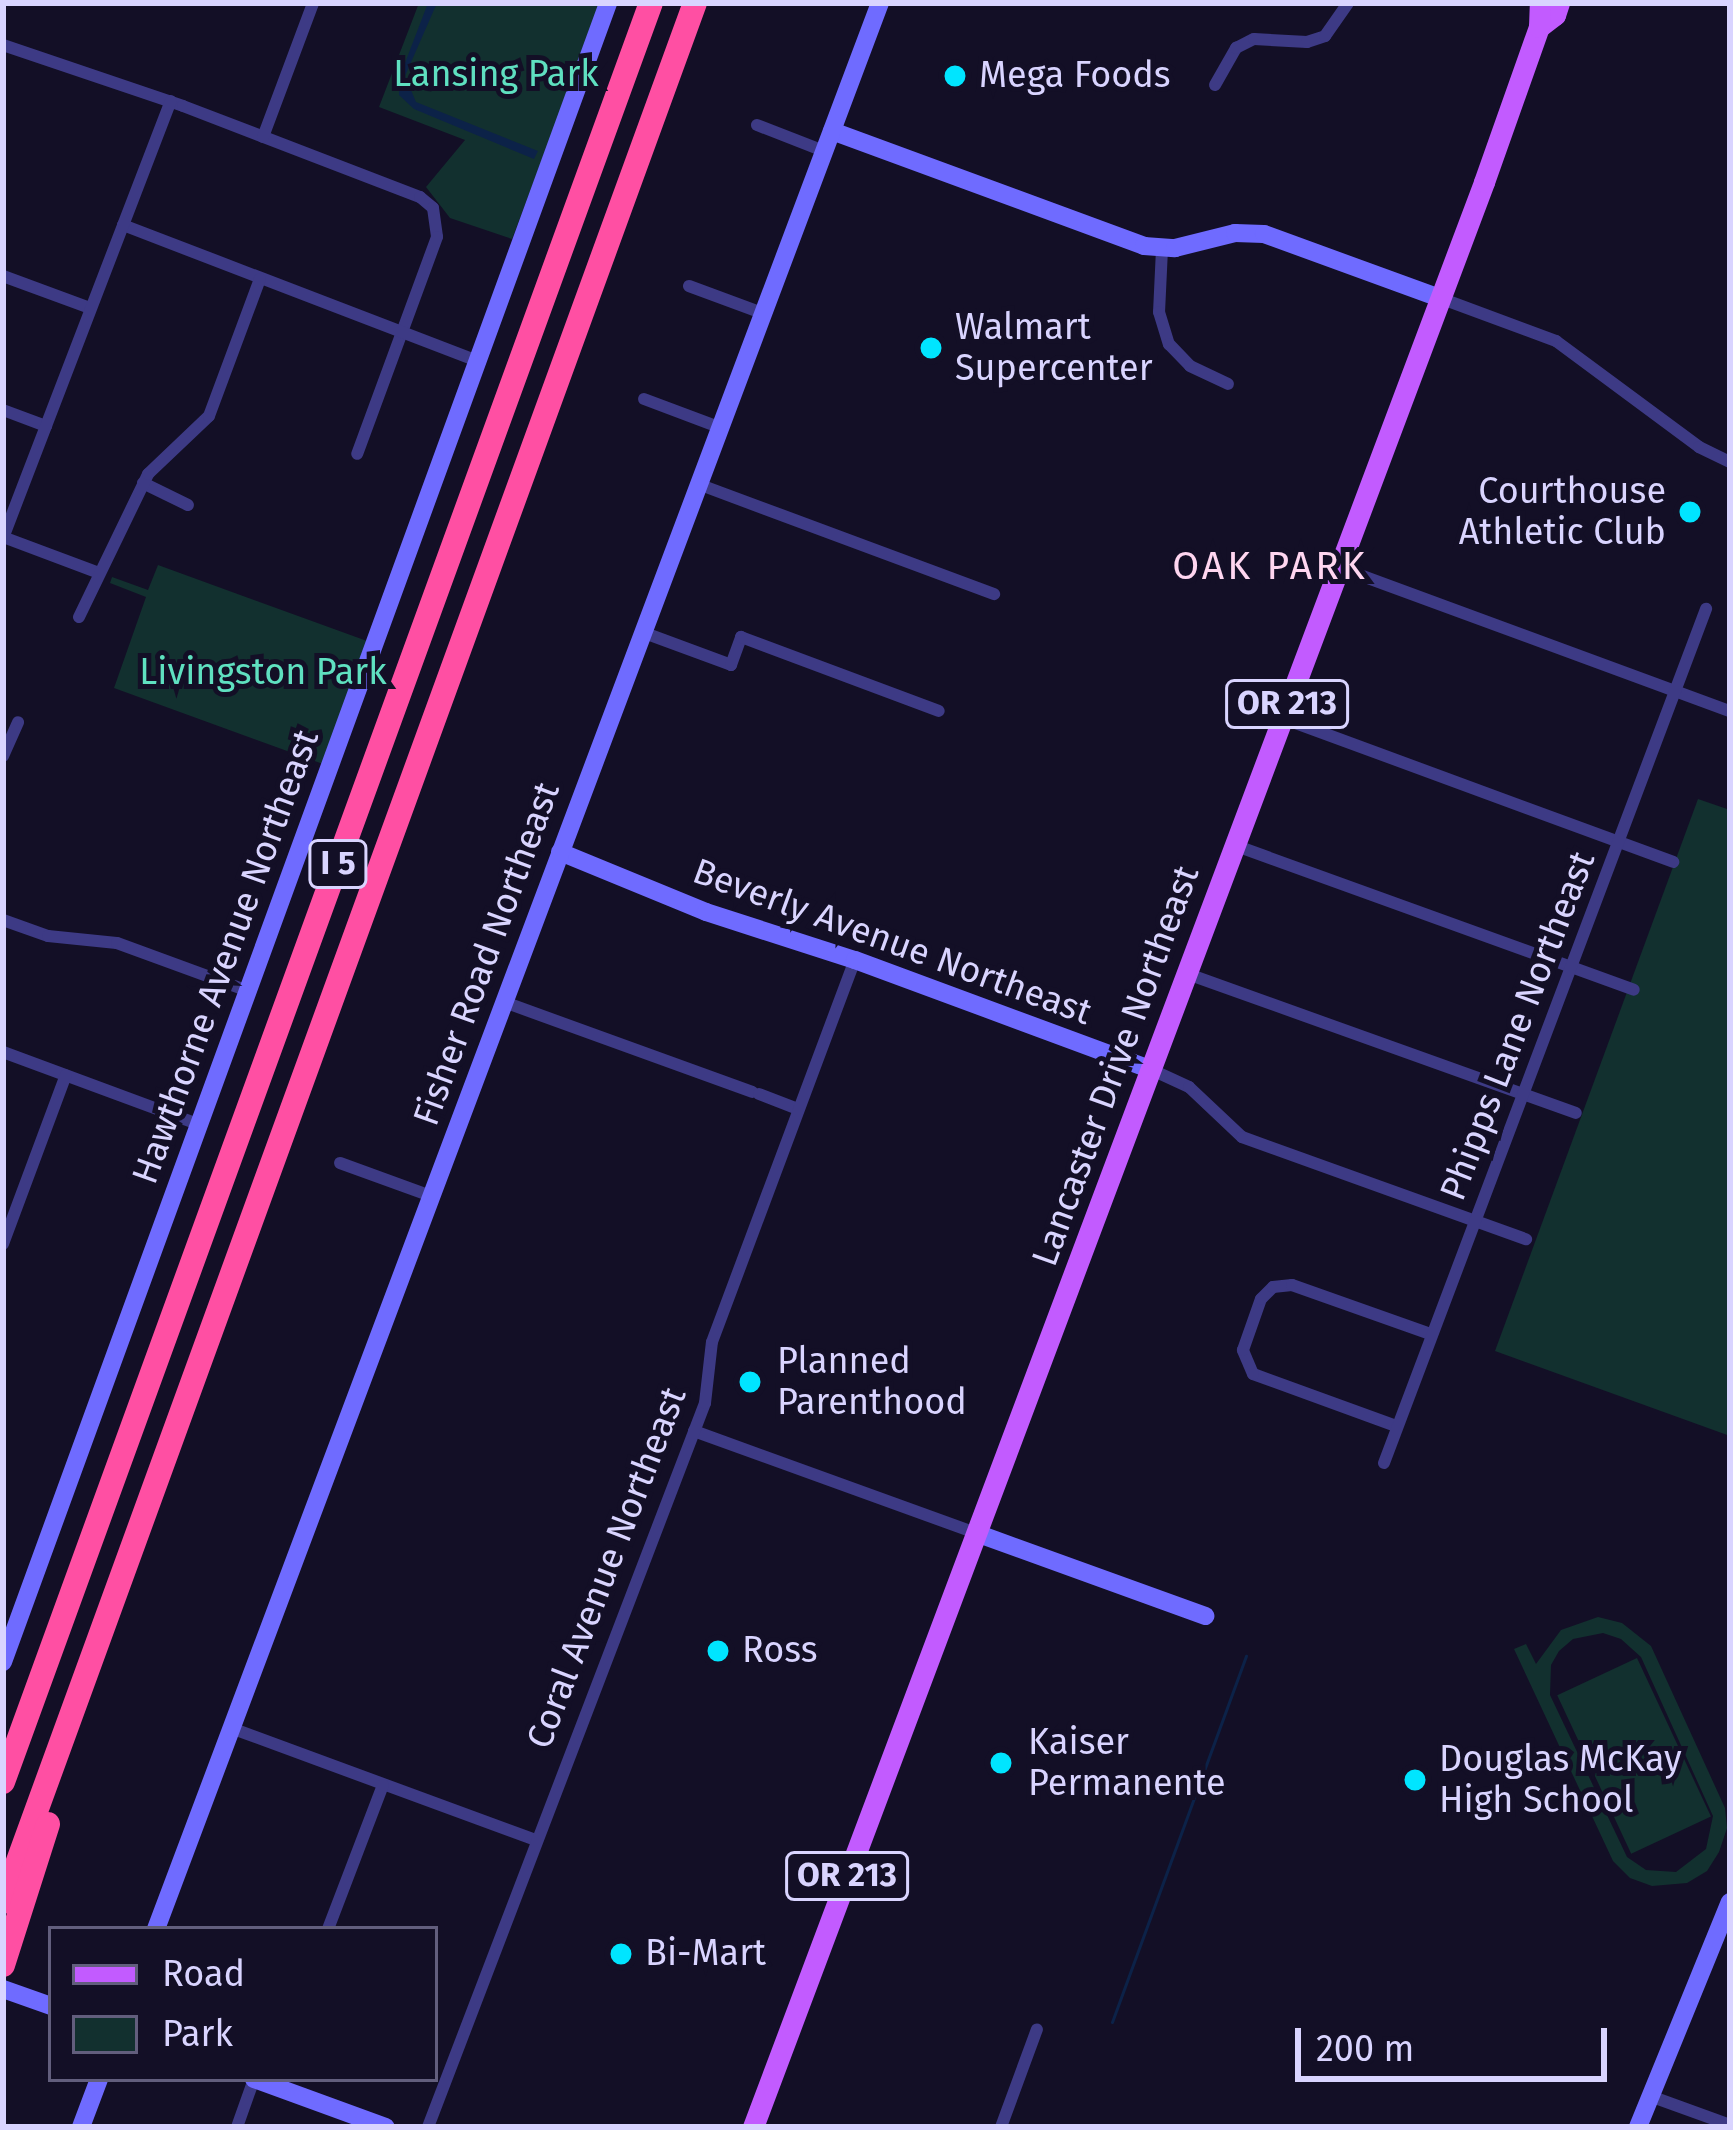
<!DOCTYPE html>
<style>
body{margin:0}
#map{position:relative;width:1733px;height:2130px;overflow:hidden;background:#130f26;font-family:"Fira Sans",sans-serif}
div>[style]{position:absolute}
.green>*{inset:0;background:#12302f;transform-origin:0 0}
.water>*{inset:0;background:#0c2248}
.stream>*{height:3px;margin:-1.5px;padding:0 1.5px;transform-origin:1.5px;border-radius:1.5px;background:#0c2248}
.street>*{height:12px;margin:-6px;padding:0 6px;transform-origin:6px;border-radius:6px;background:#3d3a85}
.secondary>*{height:18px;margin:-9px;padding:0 9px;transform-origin:9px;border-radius:9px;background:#6f6bff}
.primary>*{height:21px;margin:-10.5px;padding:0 10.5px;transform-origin:10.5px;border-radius:10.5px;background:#c25bff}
.highway>*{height:24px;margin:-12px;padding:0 12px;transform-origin:12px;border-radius:12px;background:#ff4fa3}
.dots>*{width:33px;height:33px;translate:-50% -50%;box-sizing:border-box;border:6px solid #130f26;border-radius:50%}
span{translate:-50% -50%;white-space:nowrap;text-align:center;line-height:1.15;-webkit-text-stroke:10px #130f26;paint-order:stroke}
.shield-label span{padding:3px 9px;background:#130f26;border:3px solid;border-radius:9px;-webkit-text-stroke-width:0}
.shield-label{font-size:33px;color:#d9d4ff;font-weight:700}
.park-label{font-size:36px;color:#5fe0c0}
.poi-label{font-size:36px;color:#d9d4ff}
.left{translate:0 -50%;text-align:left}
.right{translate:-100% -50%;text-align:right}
.street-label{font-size:36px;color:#d9d4ff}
.neighbourhood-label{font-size:39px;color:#ffd6f0;letter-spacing:3px}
.frame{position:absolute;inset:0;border:6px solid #d9d4ff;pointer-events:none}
.legend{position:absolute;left:48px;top:1926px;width:390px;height:156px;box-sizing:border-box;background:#130f26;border:3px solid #625e7d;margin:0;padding:15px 21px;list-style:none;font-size:36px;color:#d9d4ff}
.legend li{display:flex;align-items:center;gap:24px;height:60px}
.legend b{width:60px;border:3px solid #625e7d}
.scale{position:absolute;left:1295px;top:2028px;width:312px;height:54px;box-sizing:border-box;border:6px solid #d9d4ff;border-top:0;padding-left:15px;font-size:36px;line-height:42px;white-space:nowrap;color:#d9d4ff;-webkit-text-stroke:9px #130f26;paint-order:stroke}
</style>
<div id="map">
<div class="green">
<div style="clip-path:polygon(419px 3px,601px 3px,512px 239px,450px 218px,426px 187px,465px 140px,379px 107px)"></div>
<div style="clip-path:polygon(158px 565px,367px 641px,323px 764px,114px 688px,146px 597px,110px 583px,112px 577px,148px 590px)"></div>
<div style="clip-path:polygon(1698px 799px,1730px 810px,1730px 1436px,1495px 1351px)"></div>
<div style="clip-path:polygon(evenodd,1598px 1617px,1622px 1623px,1651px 1646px,1725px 1808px,1727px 1828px,1719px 1852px,1707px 1871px,1687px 1883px,1652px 1886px,1630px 1878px,1613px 1861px,1514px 1649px,1526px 1644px,1536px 1664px,1561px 1630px,1598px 1617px,1603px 1633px,1621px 1639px,1641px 1657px,1713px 1816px,1706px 1849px,1676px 1872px,1646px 1870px,1627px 1857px,1550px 1695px,1551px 1665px,1559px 1651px,1573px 1639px,1603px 1633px)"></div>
<div style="left:1637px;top:1658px;width:175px;height:88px;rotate:65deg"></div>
</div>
<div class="water">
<div style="clip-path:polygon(428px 3px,437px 3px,405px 76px,416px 102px,538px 151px,534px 159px,414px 109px,399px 95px,400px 76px)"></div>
</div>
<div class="stream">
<div style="left:1112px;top:2022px;width:390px;rotate:-69.9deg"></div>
<div style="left:1129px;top:2127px;width:2px;rotate:-63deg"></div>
</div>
<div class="street">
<div style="left:3px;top:45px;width:190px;rotate:18.7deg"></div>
<div style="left:183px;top:106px;width:254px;rotate:21deg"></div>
<div style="left:420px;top:197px;width:17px;rotate:40deg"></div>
<div style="left:433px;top:208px;width:29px;rotate:82deg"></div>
<div style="left:437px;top:237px;width:231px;rotate:110.2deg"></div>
<div style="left:1215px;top:85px;width:43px;rotate:-60.4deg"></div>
<div style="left:1236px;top:48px;width:20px;rotate:-27deg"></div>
<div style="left:1254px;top:39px;width:53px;rotate:3.2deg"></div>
<div style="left:1307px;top:42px;width:19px;rotate:-18deg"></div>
<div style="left:1325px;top:36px;width:40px;rotate:-55.1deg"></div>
<div style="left:757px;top:125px;width:72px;rotate:21.2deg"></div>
<div style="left:263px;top:137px;width:143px;rotate:-69.5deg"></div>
<div style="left:123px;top:225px;width:380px;rotate:21deg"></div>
<div style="left:1162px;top:249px;width:63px;rotate:92.7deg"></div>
<div style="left:1159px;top:312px;width:34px;rotate:73deg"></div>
<div style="left:1169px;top:344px;width:30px;rotate:46deg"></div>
<div style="left:1190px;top:366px;width:42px;rotate:25.3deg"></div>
<div style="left:3px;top:276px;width:93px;rotate:20.2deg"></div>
<div style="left:689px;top:286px;width:78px;rotate:20.3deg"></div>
<div style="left:1440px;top:298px;width:124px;rotate:20.3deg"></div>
<div style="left:1556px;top:341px;width:178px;rotate:36.5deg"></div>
<div style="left:1699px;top:447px;width:34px;rotate:26deg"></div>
<div style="left:644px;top:399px;width:80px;rotate:20.5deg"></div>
<div style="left:3px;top:410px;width:46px;rotate:20.4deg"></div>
<div style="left:143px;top:483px;width:50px;rotate:26.1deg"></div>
<div style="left:698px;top:484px;width:316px;rotate:20.4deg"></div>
<div style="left:3px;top:537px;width:103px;rotate:20.6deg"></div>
<div style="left:3px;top:538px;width:468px;rotate:-69deg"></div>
<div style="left:1338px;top:567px;width:418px;rotate:20.2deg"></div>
<div style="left:79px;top:617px;width:159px;rotate:-64.2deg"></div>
<div style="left:148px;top:474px;width:84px;rotate:-43.6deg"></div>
<div style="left:209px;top:416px;width:146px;rotate:-69.6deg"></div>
<div style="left:642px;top:632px;width:95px;rotate:20.3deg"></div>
<div style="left:731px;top:665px;width:30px;rotate:-70deg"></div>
<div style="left:741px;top:637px;width:211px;rotate:20.5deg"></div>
<div style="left:1282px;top:718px;width:417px;rotate:20.2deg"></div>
<div style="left:3px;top:756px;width:37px;rotate:-66deg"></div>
<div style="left:1234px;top:845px;width:425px;rotate:19.9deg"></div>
<div style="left:3px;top:920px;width:48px;rotate:19.6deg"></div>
<div style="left:48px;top:936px;width:69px;rotate:5.8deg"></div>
<div style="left:117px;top:943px;width:140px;rotate:20.1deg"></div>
<div style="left:1185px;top:973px;width:415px;rotate:19.7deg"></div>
<div style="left:504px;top:1002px;width:264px;rotate:19.9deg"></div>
<div style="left:3px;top:1052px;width:210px;rotate:20.3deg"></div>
<div style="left:1150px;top:1069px;width:43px;rotate:24.8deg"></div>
<div style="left:1189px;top:1087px;width:73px;rotate:43.3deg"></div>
<div style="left:1242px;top:1137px;width:302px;rotate:19.8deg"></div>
<div style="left:759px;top:1094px;width:42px;rotate:21deg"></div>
<div style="left:340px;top:1163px;width:97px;rotate:19.9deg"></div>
<div style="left:3px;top:1244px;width:180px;rotate:-69.6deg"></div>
<div style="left:1396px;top:1426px;width:152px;rotate:-160deg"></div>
<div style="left:1253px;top:1374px;width:26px;rotate:-113deg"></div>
<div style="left:1243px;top:1350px;width:54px;rotate:-70.6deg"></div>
<div style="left:1261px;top:1299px;width:17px;rotate:-45deg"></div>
<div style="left:1273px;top:1287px;width:19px;rotate:-6deg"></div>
<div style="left:1292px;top:1285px;width:146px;rotate:19.5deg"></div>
<div style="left:694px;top:1431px;width:300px;rotate:19.9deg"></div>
<div style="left:1384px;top:1463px;width:913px;rotate:-69.34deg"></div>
<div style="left:231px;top:1728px;width:325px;rotate:20.2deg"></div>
<div style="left:328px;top:1929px;width:154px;rotate:-69.1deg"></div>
<div style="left:1650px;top:2096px;width:85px;rotate:19.9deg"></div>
<div style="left:237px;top:2127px;width:51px;rotate:-70.5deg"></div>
<div style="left:428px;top:2127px;width:775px;rotate:-69.06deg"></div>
<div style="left:705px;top:1403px;width:61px;rotate:-83.5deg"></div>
<div style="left:712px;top:1342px;width:408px;rotate:-69.5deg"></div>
<div style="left:1001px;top:2127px;width:104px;rotate:-69.8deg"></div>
</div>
<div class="secondary">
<div style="left:832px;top:131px;width:333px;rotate:20.2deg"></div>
<div style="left:1144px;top:246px;width:31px;rotate:4deg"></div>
<div style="left:1175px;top:248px;width:62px;rotate:-14deg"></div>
<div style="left:1235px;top:233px;width:29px;rotate:2deg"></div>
<div style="left:1264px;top:234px;width:187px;rotate:20deg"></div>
<div style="left:560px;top:852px;width:158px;rotate:22.3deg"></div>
<div style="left:706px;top:912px;width:157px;rotate:17.9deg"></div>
<div style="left:855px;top:960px;width:314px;rotate:20.3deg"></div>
<div style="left:976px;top:1533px;width:244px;rotate:19.9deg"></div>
<div style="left:3px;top:1662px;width:1766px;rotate:-69.96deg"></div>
<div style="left:156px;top:1929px;width:2058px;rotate:-69.4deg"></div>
<div style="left:3px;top:1989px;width:51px;rotate:19.5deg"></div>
<div style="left:254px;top:2079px;width:140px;rotate:20deg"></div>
<div style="left:81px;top:2127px;width:51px;rotate:-69.4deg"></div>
<div style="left:1638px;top:2127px;width:243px;rotate:-67.8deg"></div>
</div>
<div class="primary">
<div style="left:1539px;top:27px;width:20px;rotate:-37deg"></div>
<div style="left:1555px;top:15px;width:13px;rotate:-72deg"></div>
<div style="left:753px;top:2127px;width:2078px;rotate:-69.4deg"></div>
<div style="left:1484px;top:182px;width:164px;rotate:-70.5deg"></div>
<div style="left:1539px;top:27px;width:24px;rotate:-88deg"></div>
</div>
<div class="highway">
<div style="left:3px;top:1782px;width:1893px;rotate:-69.99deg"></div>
<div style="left:3px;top:1902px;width:2021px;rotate:-69.98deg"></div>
<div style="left:3px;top:1965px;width:148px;rotate:-72.3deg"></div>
</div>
<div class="dots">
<div style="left:955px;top:76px;background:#00e5ff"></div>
<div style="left:931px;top:348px;background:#00e5ff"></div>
<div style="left:1690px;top:512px;background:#00e5ff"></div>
<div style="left:750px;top:1382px;background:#00e5ff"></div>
<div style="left:718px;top:1651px;background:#00e5ff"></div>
<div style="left:1001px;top:1763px;background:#00e5ff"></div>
<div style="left:1415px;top:1780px;background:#00e5ff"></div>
<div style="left:621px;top:1954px;background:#00e5ff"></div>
</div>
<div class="shield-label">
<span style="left:1287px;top:704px">OR 213</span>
<span style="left:338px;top:864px">I 5</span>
<span style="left:847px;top:1876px">OR 213</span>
</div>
<div class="park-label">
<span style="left:496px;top:75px">Lansing Park</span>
<span style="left:263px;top:673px">Livingston Park</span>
</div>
<div class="poi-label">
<span class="left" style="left:979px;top:76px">Mega Foods</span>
<span class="left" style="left:955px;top:348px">Walmart<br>Supercenter</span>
<span class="right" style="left:1666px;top:512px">Courthouse<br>Athletic Club</span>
<span class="left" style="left:777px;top:1382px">Planned<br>Parenthood</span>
<span class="left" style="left:742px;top:1651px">Ross</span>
<span class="left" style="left:1028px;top:1763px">Kaiser<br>Permanente</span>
<span class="left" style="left:1439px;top:1780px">Douglas McKay<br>High School</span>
<span class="left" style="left:645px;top:1954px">Bi-Mart</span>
</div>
<div class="street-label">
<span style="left:892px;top:942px;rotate:20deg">Beverly Avenue Northeast</span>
<span style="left:487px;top:954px;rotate:-70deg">Fisher Road Northeast</span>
<span style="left:226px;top:957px;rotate:-70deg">Hawthorne Avenue Northeast</span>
<span style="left:1518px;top:1026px;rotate:-69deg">Phipps Lane Northeast</span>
<span style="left:1116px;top:1066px;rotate:-70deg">Lancaster Drive Northeast</span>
<span style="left:607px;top:1568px;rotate:-69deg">Coral Avenue Northeast</span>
</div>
<div class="neighbourhood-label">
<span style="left:1270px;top:566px">OAK PARK</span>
</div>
<div class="frame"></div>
<ul class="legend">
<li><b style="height:15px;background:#c25bff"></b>Road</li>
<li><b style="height:33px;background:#12302f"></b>Park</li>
</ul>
<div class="scale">200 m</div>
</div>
